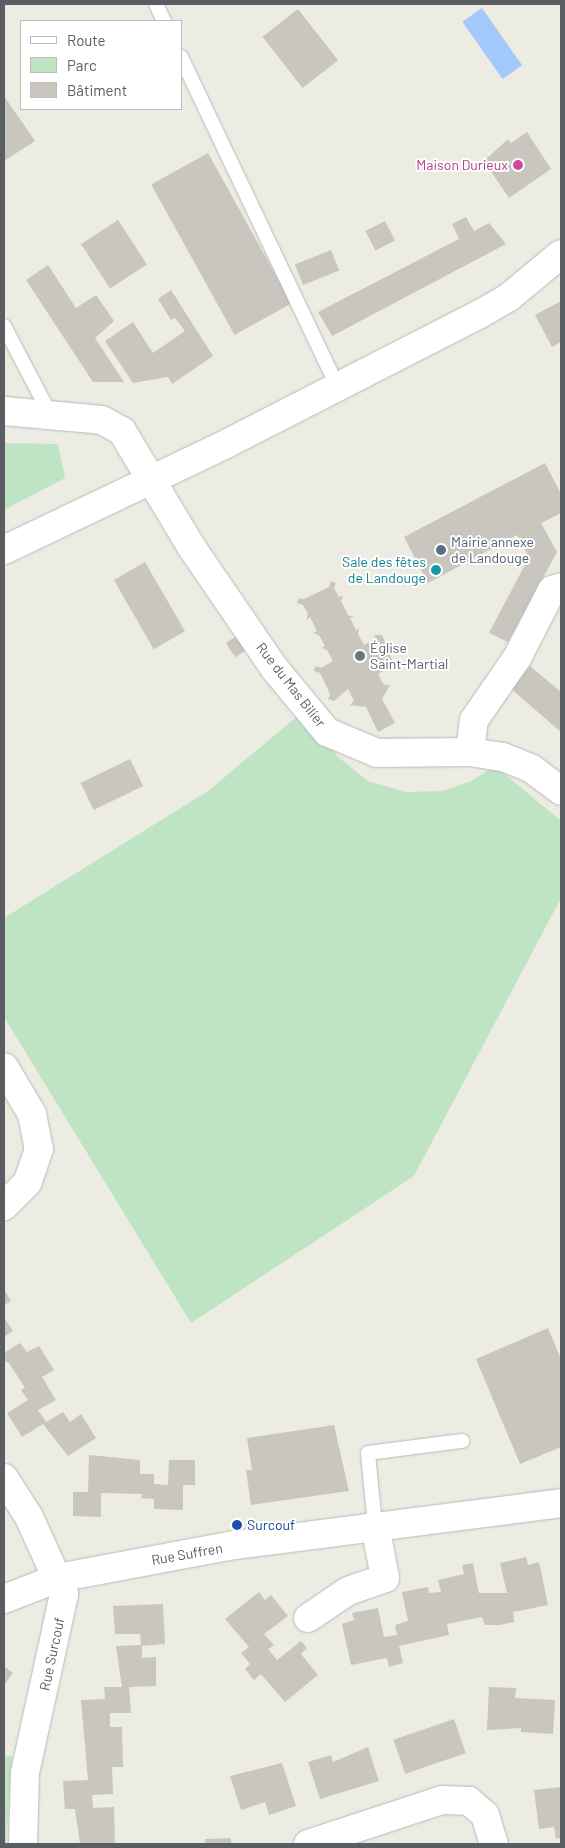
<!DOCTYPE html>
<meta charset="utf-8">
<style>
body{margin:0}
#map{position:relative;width:565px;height:1848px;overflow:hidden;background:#edece2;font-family:Barlow,sans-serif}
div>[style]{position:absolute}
.green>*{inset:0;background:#bfe4c4}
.water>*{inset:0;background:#a3c8fc;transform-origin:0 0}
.building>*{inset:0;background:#c8c6bf;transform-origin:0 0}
.roads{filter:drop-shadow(0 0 1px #b7b9be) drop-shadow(0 0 1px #b7b9be)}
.lane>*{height:14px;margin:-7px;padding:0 7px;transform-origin:7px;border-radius:7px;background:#fff}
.street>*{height:28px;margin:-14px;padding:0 14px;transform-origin:14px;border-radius:14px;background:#fff}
.secondary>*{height:28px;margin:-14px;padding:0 14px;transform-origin:14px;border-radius:14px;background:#fff}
.dots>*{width:14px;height:14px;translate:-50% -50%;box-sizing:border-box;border:2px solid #fff;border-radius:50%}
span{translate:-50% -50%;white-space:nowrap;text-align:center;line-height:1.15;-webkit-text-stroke:4px #fff;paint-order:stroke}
.hotel-label{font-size:14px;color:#b23c85}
.right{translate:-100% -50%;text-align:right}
.service-label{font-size:14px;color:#4e5e75}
.left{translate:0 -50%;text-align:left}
.culture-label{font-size:14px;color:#0d838f}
.worship-label{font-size:14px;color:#5b616d}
.street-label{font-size:14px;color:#5a5d62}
.transit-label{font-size:14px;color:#164399}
.frame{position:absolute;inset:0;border:5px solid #5a5d62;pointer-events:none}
.legend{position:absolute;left:20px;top:20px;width:162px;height:90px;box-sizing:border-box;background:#fff;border:1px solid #bdbec0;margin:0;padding:6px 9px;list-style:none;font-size:15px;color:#5a5d62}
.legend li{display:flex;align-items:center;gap:10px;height:25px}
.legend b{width:25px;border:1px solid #bdbec0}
</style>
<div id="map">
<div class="green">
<div style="clip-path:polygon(4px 443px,58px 444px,65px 478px,4px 510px)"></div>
<div style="clip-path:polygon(306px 709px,337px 756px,368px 781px,406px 792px,443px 791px,471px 781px,495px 766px,561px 821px,561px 898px,414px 1176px,191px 1323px,4px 1017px,4px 918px,208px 791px)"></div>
<div style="clip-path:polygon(12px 1755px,6px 1844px,4px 1844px,4px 1757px)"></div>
</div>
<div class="water">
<div style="left:482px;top:8px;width:70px;height:24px;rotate:55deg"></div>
</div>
<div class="building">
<div style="left:298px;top:9px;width:65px;height:45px;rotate:52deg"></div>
<div style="clip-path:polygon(4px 96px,35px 141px,4px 161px)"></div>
<div style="clip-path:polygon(527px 132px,551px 169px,509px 198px,484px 161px,508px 139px,511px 143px)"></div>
<div style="left:208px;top:153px;width:172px;height:65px;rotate:61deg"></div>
<div style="clip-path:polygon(466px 217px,474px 231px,489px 223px,506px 244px,332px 336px,318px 312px,459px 239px,452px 224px)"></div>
<div style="left:118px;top:220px;width:53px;height:44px;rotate:57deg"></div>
<div style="left:385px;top:221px;width:22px;height:22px;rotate:63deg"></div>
<div style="left:331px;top:250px;width:22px;height:39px;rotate:68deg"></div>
<div style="clip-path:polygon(48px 265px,76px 308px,96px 295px,114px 321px,95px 338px,124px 382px,93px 382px,26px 280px)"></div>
<div style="clip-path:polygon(171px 290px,213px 356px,172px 384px,168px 377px,133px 383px,105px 341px,133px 322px,153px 353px,185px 331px,175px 318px,171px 320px,158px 299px)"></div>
<div style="clip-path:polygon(561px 301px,561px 342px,552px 347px,535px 315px)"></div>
<div style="clip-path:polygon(545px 463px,561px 494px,561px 513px,541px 523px,557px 552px,508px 642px,489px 633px,529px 557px,517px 535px,428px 583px,404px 537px)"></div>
<div style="left:145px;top:562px;width:80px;height:36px;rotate:60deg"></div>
<div style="clip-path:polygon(331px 581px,336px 583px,334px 588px,339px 597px,343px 596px,341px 601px,348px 615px,354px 617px,350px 618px,356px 630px,359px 628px,358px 634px,364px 645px,376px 639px,374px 635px,382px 635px,393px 662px,397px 664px,396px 668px,391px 667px,378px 674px,384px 685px,390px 685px,382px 699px,395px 723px,378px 732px,366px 707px,350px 705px,354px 701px,348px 689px,334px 701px,328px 699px,330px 694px,320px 673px,314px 671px,315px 666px,321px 668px,333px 661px,327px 650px,322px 648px,325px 646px,319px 635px,313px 633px,317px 631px,310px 617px,306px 620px,308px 614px,303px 605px,297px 603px,299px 598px,304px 599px,329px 587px)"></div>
<div style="left:246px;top:630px;width:17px;height:24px;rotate:57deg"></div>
<div style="clip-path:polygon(530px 666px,561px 692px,561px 732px,511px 689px)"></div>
<div style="left:130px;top:759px;width:30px;height:55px;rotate:64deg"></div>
<div style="clip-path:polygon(4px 1289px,11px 1301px,4px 1305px)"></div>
<div style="clip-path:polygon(4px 1317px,13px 1331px,4px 1337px)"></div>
<div style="clip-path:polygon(548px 1328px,561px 1359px,561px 1447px,520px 1464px,476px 1359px)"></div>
<div style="clip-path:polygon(20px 1343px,27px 1352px,39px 1346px,54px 1370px,42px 1377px,56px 1400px,38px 1410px,46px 1422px,63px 1412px,70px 1422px,81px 1414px,96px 1438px,68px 1456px,43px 1424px,22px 1437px,7px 1413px,28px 1400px,21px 1390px,25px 1388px,9px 1363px,4px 1361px,4px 1353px)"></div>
<div style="clip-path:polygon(334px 1425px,349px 1491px,251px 1505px,246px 1470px,252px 1470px,247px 1438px)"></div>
<div style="clip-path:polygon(89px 1455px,140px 1460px,140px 1474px,154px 1474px,154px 1484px,168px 1485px,169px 1460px,195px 1460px,195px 1485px,183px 1485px,183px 1510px,154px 1509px,154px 1499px,141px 1498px,142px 1494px,101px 1493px,101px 1517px,73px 1516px,73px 1492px,88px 1492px)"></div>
<div style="clip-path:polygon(526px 1557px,528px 1565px,539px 1562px,548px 1605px,513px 1612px,514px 1622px,500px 1625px,485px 1625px,482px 1617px,447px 1624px,449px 1635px,399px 1646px,403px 1663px,389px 1667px,387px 1658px,351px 1665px,342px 1624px,354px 1620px,352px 1613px,378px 1608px,384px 1637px,397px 1635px,395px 1625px,408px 1621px,402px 1592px,428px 1587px,429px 1593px,441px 1592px,438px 1580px,464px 1574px,462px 1565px,473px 1563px,479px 1593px,507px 1593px,500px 1563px)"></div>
<div style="clip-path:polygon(259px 1592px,265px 1600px,271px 1595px,288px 1616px,264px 1634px,274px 1645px,268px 1649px,277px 1660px,301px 1641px,307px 1648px,301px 1654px,318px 1675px,285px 1702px,261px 1674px,254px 1680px,245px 1669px,250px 1664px,241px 1653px,249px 1647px,225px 1619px)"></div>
<div style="clip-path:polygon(163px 1604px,165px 1644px,142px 1646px,142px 1658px,156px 1657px,156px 1686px,129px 1687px,131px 1713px,110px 1713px,110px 1727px,122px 1727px,123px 1767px,112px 1767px,113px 1794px,92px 1795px,93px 1808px,114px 1807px,115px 1844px,80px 1844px,75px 1809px,65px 1809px,63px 1781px,88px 1780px,81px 1700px,105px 1699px,104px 1687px,122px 1687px,116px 1646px,141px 1645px,140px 1634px,115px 1634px,113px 1606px)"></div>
<div style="clip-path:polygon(4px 1666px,13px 1673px,4px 1685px)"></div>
<div style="clip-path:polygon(489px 1687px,516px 1688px,515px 1698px,555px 1700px,553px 1734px,521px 1732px,521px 1728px,487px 1730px)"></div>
<div style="left:454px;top:1719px;width:36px;height:64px;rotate:71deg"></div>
<div style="clip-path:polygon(368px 1747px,379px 1781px,320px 1799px,308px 1762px,331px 1755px,333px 1762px)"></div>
<div style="clip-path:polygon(282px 1763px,296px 1806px,269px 1815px,265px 1802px,241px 1810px,230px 1776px)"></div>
<div style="clip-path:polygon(561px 1787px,561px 1838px,556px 1839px,554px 1827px,539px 1829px,534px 1790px)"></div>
<div style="clip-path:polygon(231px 1838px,231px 1844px,205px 1844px,205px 1839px)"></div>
</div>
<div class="roads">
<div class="lane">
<div style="left:156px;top:4px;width:19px;rotate:65deg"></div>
<div style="left:181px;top:57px;width:364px;rotate:64.6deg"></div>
<div style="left:4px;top:326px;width:97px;rotate:62.4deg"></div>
<div style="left:375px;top:1525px;width:72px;rotate:-95.6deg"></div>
<div style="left:368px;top:1453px;width:95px;rotate:-7.3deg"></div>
</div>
<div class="street">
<div style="left:470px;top:752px;width:32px;rotate:-83deg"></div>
<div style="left:474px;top:720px;width:75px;rotate:-55.3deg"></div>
<div style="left:517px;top:658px;width:76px;rotate:-62.8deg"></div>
<div style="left:552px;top:590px;width:9px;rotate:-18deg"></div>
<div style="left:4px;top:1067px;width:55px;rotate:59.2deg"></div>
<div style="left:32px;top:1114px;width:36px;rotate:79deg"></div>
<div style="left:39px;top:1149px;width:36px;rotate:109deg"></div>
<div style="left:27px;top:1183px;width:33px;rotate:135deg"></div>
<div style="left:4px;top:1478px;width:46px;rotate:57.3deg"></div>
<div style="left:29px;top:1517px;width:85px;rotate:65.6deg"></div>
<div style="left:64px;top:1594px;width:183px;rotate:102.3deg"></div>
<div style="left:25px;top:1773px;width:71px;rotate:91.6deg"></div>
<div style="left:4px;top:1599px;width:58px;rotate:-21.3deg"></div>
<div style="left:58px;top:1578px;width:180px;rotate:-10.6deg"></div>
<div style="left:235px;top:1545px;width:329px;rotate:-7.3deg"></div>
<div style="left:308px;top:1618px;width:48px;rotate:-34deg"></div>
<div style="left:348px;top:1591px;width:39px;rotate:-19deg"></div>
<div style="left:385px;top:1578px;width:54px;rotate:-100.7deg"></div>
<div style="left:308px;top:1844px;width:141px;rotate:-18.2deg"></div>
<div style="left:442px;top:1800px;width:27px;rotate:2deg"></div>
<div style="left:469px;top:1801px;width:21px;rotate:41deg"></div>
<div style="left:485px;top:1815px;width:30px;rotate:73deg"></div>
</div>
<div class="secondary">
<div style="left:4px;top:411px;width:98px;rotate:5.2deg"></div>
<div style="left:102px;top:420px;width:23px;rotate:29deg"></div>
<div style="left:122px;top:431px;width:136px;rotate:59.1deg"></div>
<div style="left:192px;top:548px;width:147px;rotate:55.6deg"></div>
<div style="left:275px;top:669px;width:82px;rotate:50.5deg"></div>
<div style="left:327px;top:732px;width:54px;rotate:22.8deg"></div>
<div style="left:377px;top:753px;width:93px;rotate:-0.6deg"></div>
<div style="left:470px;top:752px;width:33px;rotate:9deg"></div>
<div style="left:503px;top:757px;width:31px;rotate:22deg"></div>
<div style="left:532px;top:769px;width:36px;rotate:37deg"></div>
<div style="left:4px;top:550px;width:244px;rotate:-25.5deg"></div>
<div style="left:224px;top:445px;width:288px;rotate:-27.1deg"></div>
<div style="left:480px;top:314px;width:34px;rotate:-30deg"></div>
<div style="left:509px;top:297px;width:67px;rotate:-39.6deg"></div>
</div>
</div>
<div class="dots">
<div style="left:518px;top:165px;background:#d1479c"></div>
<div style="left:441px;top:550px;background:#5c6f8a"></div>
<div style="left:436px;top:570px;background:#0f9aa8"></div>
<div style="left:360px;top:656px;background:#6b7280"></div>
<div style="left:237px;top:1525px;background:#1a4fb4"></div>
</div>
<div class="hotel-label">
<span class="right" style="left:508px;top:165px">Maison Durieux</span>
</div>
<div class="service-label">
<span class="left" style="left:451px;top:550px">Mairie annexe<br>de Landouge</span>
</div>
<div class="culture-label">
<span class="right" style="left:426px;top:570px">Sale des fêtes<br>de Landouge</span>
</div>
<div class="worship-label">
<span class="left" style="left:370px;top:656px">Église<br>Saint-Martial</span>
</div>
<div class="street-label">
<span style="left:291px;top:685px;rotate:52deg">Rue du Mas Bilier</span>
<span style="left:187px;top:1554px;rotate:-10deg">Rue Suffren</span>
<span style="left:52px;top:1654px;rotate:-78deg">Rue Surcouf</span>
</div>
<div class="transit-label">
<span class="left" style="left:247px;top:1525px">Surcouf</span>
</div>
<div class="frame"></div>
<ul class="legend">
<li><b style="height:6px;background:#fff"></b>Route</li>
<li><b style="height:14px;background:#bfe4c4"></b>Parc</li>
<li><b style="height:14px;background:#c8c6bf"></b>Bâtiment</li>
</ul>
</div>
